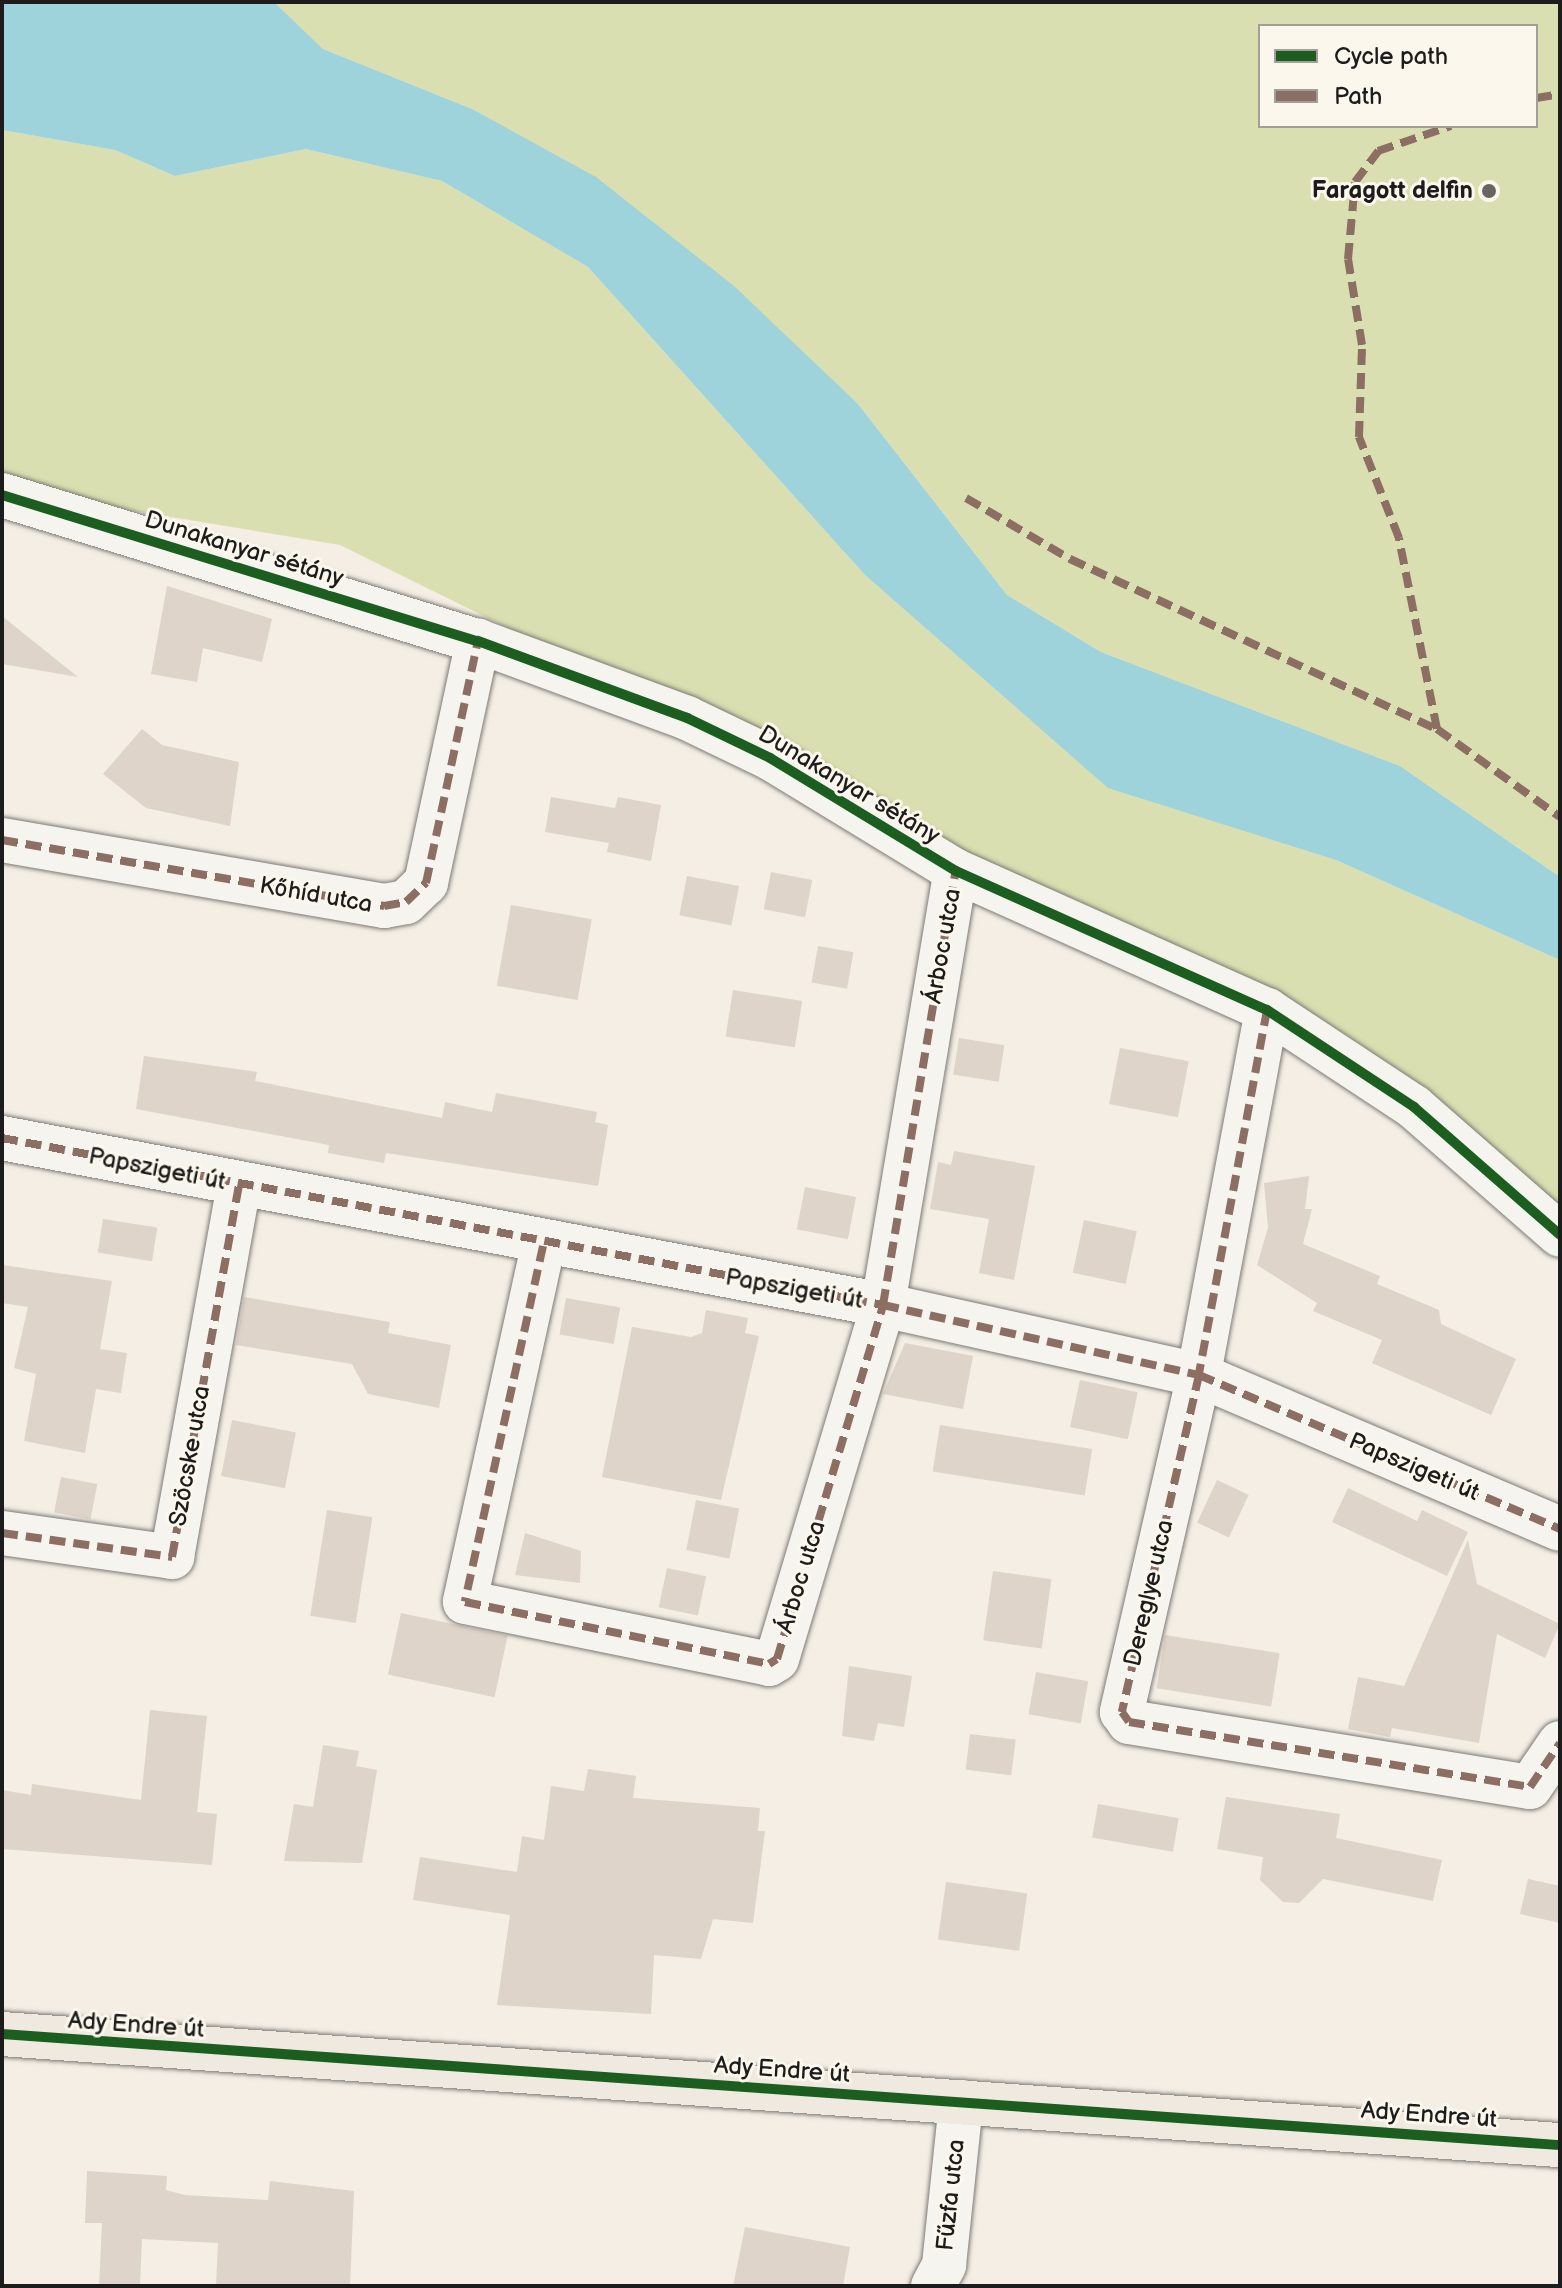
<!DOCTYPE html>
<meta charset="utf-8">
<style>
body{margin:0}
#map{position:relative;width:1562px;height:2288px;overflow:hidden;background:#f4eee4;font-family:"Balsamiq Sans",sans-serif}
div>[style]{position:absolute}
.green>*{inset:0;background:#d9dfb0}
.water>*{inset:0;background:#9ed3db}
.building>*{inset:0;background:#ded4c9;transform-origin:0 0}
.roads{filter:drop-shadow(0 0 2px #7d7a76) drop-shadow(0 0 2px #7d7a76)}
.minor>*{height:44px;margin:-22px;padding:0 22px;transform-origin:22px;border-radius:22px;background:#f6f4ef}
.primary>*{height:44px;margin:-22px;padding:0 22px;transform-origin:22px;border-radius:22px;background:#efe9e0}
.quiet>*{height:8px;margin-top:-4px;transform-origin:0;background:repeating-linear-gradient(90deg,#8d6e63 0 16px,transparent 0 24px)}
.cycleway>*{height:10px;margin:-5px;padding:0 5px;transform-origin:5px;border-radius:5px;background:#1b5e20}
.dots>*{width:22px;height:22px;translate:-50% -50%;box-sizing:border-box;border:4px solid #fbf7ec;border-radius:50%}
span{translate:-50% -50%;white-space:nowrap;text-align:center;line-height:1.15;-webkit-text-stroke:6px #fbf7ec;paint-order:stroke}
.poi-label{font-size:24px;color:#1c1c1c;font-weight:700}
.right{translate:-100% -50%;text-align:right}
.street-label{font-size:24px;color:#1c1c1c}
.frame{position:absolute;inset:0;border:4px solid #1c1c1c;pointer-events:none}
.legend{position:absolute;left:1258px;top:24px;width:280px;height:104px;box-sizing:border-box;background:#fbf7ec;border:2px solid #a29f99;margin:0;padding:10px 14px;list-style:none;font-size:24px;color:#1c1c1c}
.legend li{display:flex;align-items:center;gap:16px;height:40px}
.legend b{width:40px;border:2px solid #a29f99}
</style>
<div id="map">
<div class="green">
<div style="clip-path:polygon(evenodd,274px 2px,1560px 2px,1560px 877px,1400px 766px,1101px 652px,1007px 595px,858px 404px,472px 109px,323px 49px,274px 2px,1260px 26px,1536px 26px,1536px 126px,1260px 126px,1260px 26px)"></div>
<div style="clip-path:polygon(2px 130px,115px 150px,175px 176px,306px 149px,442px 181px,588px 267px,865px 575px,1108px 787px,1336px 860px,1560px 960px,1560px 1244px,1240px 990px,340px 545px,2px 489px)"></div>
</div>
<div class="water">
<div style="clip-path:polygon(2px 2px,274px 2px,323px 49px,472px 109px,596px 177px,734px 286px,858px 404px,1007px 595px,1101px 652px,1400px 766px,1560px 877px,1560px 960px,1336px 860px,1108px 788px,865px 575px,588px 267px,442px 181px,306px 149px,175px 176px,115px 150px,2px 130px)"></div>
</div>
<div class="building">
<div style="clip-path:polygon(167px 586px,272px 619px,262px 662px,203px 648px,197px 682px,151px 674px)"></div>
<div style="clip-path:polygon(2px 616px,78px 677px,2px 664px)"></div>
<div style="clip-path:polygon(142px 729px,162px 745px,239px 762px,230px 826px,146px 808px,103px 774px)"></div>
<div style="clip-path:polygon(551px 797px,615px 808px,618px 797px,661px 805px,651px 861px,607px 852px,609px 843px,545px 832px)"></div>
<div style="left:771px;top:872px;width:42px;height:38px;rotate:11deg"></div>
<div style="left:687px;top:876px;width:53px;height:40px;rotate:11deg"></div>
<div style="left:511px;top:905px;width:82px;height:82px;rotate:10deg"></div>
<div style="left:818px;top:946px;width:36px;height:37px;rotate:10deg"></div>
<div style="left:733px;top:990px;width:70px;height:47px;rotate:9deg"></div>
<div style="left:959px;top:1038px;width:46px;height:37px;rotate:9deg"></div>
<div style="left:1120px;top:1048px;width:70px;height:57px;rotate:11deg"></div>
<div style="clip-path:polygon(144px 1056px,257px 1072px,255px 1081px,442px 1118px,445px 1102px,492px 1112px,496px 1093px,597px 1112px,595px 1122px,608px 1125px,598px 1186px,386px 1153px,384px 1163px,328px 1153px,329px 1145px,136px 1109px)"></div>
<div style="clip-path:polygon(954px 1151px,1035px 1166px,1014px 1280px,979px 1273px,989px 1219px,930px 1209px,938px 1162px,951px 1165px)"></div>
<div style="clip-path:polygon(1309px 1176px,1305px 1209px,1312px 1209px,1303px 1244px,1380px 1276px,1377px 1284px,1439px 1310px,1441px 1324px,1516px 1359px,1491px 1415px,1372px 1363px,1382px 1340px,1313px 1311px,1317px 1303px,1257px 1265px,1268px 1228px,1264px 1183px)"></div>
<div style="left:805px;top:1187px;width:52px;height:43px;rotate:11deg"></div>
<div style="left:103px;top:1219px;width:55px;height:34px;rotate:9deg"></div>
<div style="left:1084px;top:1220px;width:54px;height:54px;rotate:12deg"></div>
<div style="clip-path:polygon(2px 1265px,112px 1281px,100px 1349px,127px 1353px,121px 1393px,96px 1389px,85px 1453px,24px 1441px,36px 1374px,14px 1368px,28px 1307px,2px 1303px)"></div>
<div style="clip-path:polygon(244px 1297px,390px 1322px,388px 1333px,451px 1345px,439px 1408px,368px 1394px,352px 1364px,236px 1345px)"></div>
<div style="left:566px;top:1298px;width:55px;height:37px;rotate:10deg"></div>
<div style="clip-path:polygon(706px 1310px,748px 1318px,745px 1333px,759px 1336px,721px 1500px,602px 1477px,632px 1327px,691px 1337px,702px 1333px)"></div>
<div style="clip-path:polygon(905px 1343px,973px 1356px,963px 1409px,883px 1394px)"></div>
<div style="left:1080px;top:1380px;width:59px;height:48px;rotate:12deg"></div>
<div style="left:232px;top:1420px;width:65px;height:57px;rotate:11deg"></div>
<div style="left:940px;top:1425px;width:154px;height:47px;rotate:9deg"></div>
<div style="left:61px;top:1477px;width:37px;height:36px;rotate:11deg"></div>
<div style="left:1217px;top:1480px;width:35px;height:47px;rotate:25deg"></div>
<div style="clip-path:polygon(1348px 1488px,1417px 1521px,1422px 1510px,1468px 1532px,1447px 1576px,1332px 1522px)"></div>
<div style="left:696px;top:1500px;width:44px;height:51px;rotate:11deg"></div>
<div style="left:327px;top:1510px;width:46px;height:107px;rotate:9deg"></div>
<div style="clip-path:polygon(525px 1533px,581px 1551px,580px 1583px,515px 1575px)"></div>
<div style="clip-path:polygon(1468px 1540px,1477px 1584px,1560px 1624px,1545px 1658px,1497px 1634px,1479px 1743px,1392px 1728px,1390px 1737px,1348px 1729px,1358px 1677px,1404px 1686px)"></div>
<div style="left:667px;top:1568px;width:40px;height:40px;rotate:12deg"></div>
<div style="left:993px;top:1571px;width:59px;height:70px;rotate:8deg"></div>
<div style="left:401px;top:1613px;width:109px;height:63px;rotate:12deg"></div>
<div style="left:1165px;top:1635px;width:116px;height:54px;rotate:9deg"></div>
<div style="clip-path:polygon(849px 1666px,912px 1676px,904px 1727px,878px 1723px,874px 1741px,842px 1736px)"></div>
<div style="left:1036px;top:1672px;width:53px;height:43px;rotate:10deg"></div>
<div style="clip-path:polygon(150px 1710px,207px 1716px,197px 1812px,217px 1814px,212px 1865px,2px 1849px,2px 1790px,31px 1795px,32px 1784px,141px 1800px)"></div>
<div style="left:970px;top:1734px;width:46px;height:36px;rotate:7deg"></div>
<div style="clip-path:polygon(323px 1745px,359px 1751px,356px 1766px,377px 1770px,362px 1863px,284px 1861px,294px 1804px,313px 1807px)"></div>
<div style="clip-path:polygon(588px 1769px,636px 1776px,633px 1798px,760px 1808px,758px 1831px,765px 1831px,753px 1923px,713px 1919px,701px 1959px,654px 1955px,651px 2014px,497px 2005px,510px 1915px,413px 1900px,420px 1857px,517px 1872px,522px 1836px,544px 1840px,551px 1786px,584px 1791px)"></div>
<div style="clip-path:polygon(1226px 1797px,1340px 1814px,1336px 1838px,1442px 1860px,1433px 1901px,1323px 1879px,1299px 1903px,1283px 1902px,1260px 1880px,1263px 1857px,1217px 1849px)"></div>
<div style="left:1098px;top:1804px;width:82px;height:34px;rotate:10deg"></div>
<div style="clip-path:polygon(1528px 1879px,1560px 1886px,1560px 1923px,1520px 1914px)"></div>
<div style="left:946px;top:1882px;width:82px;height:58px;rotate:8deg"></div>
<div style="clip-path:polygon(87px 2171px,167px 2176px,166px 2190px,185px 2195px,268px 2200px,270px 2181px,354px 2191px,350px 2286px,216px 2286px,218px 2243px,142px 2239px,140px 2286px,99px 2286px,102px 2223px,85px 2223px)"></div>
<div style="clip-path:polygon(745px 2227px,850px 2247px,843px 2286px,733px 2286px)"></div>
</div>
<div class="roads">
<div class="minor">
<div style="left:2px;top:495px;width:498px;rotate:17.1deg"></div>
<div style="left:478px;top:641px;width:223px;rotate:20.2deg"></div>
<div style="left:687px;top:718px;width:92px;rotate:25.7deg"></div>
<div style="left:770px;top:758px;width:218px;rotate:31.3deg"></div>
<div style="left:956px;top:871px;width:341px;rotate:24.1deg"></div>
<div style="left:1267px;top:1010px;width:176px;rotate:33.4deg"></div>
<div style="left:1414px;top:1107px;width:194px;rotate:41.2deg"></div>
<div style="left:2px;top:840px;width:388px;rotate:9.8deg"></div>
<div style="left:384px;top:906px;width:22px;rotate:-10deg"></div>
<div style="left:406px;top:902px;width:28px;rotate:-44deg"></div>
<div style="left:426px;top:883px;width:248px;rotate:-77.9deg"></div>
<div style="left:1267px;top:1010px;width:371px;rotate:100.6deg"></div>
<div style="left:1199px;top:1375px;width:346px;rotate:102.9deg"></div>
<div style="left:1122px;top:1712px;width:12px;rotate:55deg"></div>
<div style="left:1129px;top:1722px;width:406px;rotate:9.2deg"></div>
<div style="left:1530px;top:1787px;width:53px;rotate:-55.7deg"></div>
<div style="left:2px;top:1138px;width:897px;rotate:10.73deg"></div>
<div style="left:883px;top:1305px;width:324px;rotate:12.5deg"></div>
<div style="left:1199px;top:1375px;width:392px;rotate:23.1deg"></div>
<div style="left:543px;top:1246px;width:364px;rotate:102.4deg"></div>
<div style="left:465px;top:1602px;width:310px;rotate:11.5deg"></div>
<div style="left:769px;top:1664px;width:9px;rotate:-32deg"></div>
<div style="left:777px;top:1659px;width:370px;rotate:-73.3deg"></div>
<div style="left:883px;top:1305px;width:440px;rotate:-80.5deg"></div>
<div style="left:2px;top:1533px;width:172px;rotate:8deg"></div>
<div style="left:172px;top:1557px;width:378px;rotate:-79.8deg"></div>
<div style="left:933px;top:2286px;width:24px;rotate:-62deg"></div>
<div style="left:944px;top:2265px;width:164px;rotate:-84deg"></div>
</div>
<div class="primary">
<div style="left:2px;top:2034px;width:1562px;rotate:4.08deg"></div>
</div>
</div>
<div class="quiet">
<div style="left:1536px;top:98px;width:24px;rotate:-9deg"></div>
<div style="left:966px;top:498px;width:121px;rotate:30.4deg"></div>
<div style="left:1070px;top:559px;width:404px;rotate:24.9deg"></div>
<div style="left:1437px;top:729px;width:151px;rotate:35.6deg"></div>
<div style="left:1437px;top:729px;width:195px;rotate:-101.3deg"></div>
<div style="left:1399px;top:538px;width:109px;rotate:-111.6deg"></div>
<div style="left:1359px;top:437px;width:92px;rotate:-88.1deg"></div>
<div style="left:1362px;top:345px;width:87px;rotate:-99.2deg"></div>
<div style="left:1348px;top:259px;width:77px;rotate:-84.8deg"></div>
<div style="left:1355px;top:182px;width:39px;rotate:-53deg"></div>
<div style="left:1378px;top:151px;width:77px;rotate:-18.9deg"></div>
<div style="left:2px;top:840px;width:388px;rotate:9.8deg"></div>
<div style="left:384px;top:906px;width:22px;rotate:-10deg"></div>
<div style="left:406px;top:902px;width:28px;rotate:-44deg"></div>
<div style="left:426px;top:883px;width:248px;rotate:-77.9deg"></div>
<div style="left:1267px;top:1010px;width:371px;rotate:100.6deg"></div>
<div style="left:1199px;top:1375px;width:346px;rotate:102.9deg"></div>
<div style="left:1122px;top:1712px;width:12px;rotate:55deg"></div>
<div style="left:1129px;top:1722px;width:406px;rotate:9.2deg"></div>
<div style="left:1530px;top:1787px;width:53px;rotate:-55.7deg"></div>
<div style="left:2px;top:1138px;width:897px;rotate:10.73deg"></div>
<div style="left:883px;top:1305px;width:324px;rotate:12.5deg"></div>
<div style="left:1199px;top:1375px;width:392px;rotate:23.1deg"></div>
<div style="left:543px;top:1246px;width:364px;rotate:102.4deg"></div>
<div style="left:465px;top:1602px;width:310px;rotate:11.5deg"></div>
<div style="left:769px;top:1664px;width:9px;rotate:-32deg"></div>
<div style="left:777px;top:1659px;width:370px;rotate:-73.3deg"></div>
<div style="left:883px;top:1305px;width:440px;rotate:-80.5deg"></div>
<div style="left:2px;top:1533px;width:172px;rotate:8deg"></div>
<div style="left:172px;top:1557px;width:378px;rotate:-79.8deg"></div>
</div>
<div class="cycleway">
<div style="left:2px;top:495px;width:498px;rotate:17.1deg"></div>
<div style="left:478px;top:641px;width:223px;rotate:20.2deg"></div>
<div style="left:687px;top:718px;width:92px;rotate:25.7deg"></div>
<div style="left:770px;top:758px;width:218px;rotate:31.3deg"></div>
<div style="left:956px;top:871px;width:341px;rotate:24.1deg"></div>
<div style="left:1267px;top:1010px;width:176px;rotate:33.4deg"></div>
<div style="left:1414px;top:1107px;width:194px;rotate:41.2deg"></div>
<div style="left:2px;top:2034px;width:1562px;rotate:4.08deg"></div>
</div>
<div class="dots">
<div style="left:1489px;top:191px;background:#686662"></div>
</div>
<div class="poi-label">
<span class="right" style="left:1473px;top:191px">Faragott delfin</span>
</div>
<div class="street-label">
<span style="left:244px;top:549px;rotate:17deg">Dunakanyar sétány</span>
<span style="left:849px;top:785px;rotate:31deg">Dunakanyar sétány</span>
<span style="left:316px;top:895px;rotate:10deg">Kőhíd utca</span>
<span style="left:943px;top:946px;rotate:-80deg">Árboc utca</span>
<span style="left:157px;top:1169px;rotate:11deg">Papszigeti út</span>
<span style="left:794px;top:1289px;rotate:10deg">Papszigeti út</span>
<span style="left:190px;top:1456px;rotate:-80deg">Szöcske utca</span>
<span style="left:1414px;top:1467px;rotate:23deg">Papszigeti út</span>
<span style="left:801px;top:1577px;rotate:-73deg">Árboc utca</span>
<span style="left:1149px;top:1593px;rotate:-77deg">Dereglye utca</span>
<span style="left:136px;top:2025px;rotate:4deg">Ady Endre út</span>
<span style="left:782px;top:2070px;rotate:4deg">Ady Endre út</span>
<span style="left:1429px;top:2115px;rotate:4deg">Ady Endre út</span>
<span style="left:951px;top:2195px;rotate:-84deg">Fűzfa utca</span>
</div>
<div class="frame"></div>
<ul class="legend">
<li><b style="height:10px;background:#1b5e20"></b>Cycle path</li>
<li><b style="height:10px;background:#8d6e63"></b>Path</li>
</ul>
</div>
